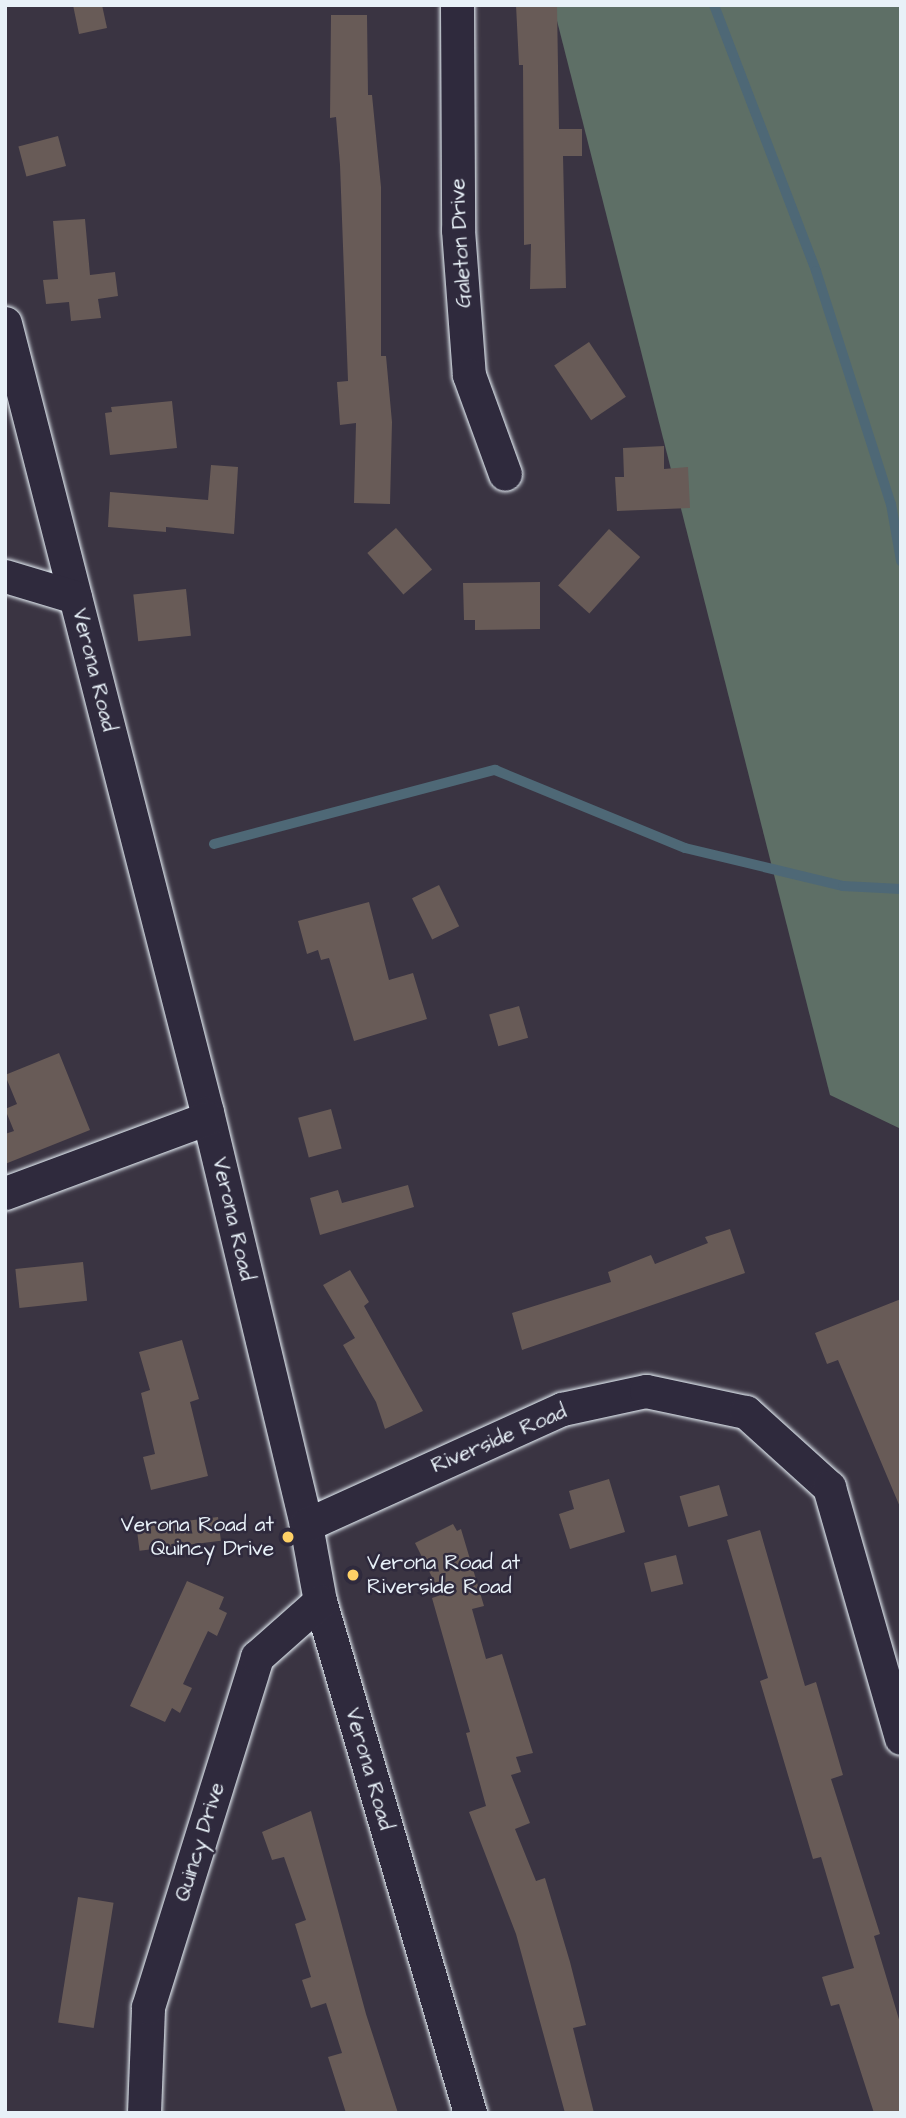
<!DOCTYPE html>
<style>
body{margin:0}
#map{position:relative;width:906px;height:2118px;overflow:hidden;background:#3a3442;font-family:"Architects Daughter",sans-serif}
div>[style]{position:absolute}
.green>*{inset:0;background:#5e6f66}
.stream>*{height:10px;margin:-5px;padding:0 5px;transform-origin:5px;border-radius:5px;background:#4e6876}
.building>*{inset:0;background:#685b57;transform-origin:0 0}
.roads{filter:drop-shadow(0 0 2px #e8f1f8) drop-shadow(0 0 2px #e8f1f8)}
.minor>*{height:33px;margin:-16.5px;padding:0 16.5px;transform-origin:16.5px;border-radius:16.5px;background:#2f2a3d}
.dots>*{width:19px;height:19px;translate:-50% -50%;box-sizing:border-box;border:4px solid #2f2a3d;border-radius:50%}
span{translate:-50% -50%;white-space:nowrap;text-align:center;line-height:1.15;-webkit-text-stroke:5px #2f2a3d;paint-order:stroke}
.street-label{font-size:21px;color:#e8f1f8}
.poi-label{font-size:21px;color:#e8f1f8}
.right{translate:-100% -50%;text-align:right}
.left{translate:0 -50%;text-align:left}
.frame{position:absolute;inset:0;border:7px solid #e8f1f8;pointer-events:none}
</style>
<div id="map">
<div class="green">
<div style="clip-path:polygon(553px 5px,901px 5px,901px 1129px,830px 1095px)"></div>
</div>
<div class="stream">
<div style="left:714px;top:5px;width:285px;rotate:69deg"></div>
<div style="left:816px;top:271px;width:245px;rotate:72.2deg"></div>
<div style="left:891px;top:504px;width:58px;rotate:80deg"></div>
<div style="left:214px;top:844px;width:291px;rotate:-14.8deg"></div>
<div style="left:495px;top:770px;width:205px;rotate:22.3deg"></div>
<div style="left:685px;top:848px;width:163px;rotate:13.5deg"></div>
<div style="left:843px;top:886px;width:58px;rotate:3deg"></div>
</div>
<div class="building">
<div style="clip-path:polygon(73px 5px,102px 5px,107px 28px,79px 34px)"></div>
<div style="clip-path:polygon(516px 5px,557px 5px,559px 129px,582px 129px,582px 156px,563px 156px,566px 288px,530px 289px,531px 244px,524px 245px,523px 65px,519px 65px)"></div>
<div style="clip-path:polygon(331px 15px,367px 15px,368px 95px,372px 95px,381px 187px,381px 356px,386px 356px,392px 422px,390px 504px,354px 503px,356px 423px,340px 425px,337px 382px,348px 381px,340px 165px,336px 117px,330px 118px)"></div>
<div style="left:58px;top:136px;width:31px;height:41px;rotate:75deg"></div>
<div style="clip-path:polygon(85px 219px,90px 275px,115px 272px,118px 296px,98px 299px,101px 318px,71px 321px,69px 302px,46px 304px,43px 280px,58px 279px,53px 221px)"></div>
<div style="left:589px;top:342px;width:66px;height:42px;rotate:56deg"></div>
<div style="clip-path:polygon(172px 401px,177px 448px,110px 455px,105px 413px,112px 412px,111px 407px)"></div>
<div style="clip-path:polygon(664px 446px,664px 469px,688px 467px,690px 508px,617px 511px,615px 477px,624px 477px,623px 448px)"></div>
<div style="clip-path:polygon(211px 465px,238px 467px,234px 534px,166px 527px,166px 532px,108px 527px,110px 492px,208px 500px)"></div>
<div style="left:396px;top:528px;width:55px;height:38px;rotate:49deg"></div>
<div style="left:609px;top:529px;width:42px;height:76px;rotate:42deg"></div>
<div style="clip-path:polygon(540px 582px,540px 629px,475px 630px,475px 620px,464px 620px,463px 583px)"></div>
<div style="left:186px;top:589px;width:47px;height:53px;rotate:84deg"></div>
<div style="left:439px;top:885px;width:46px;height:30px;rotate:64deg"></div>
<div style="clip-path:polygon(369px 902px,389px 980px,413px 973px,427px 1019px,354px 1041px,329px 958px,321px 960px,318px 950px,307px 954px,298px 921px)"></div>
<div style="left:519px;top:1006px;width:33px;height:31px;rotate:74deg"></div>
<div style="clip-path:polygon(59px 1053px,90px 1130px,5px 1164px,5px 1134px,14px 1131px,5px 1109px,17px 1104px,5px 1075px)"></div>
<div style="left:331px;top:1109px;width:41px;height:34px;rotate:75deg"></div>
<div style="clip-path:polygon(408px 1185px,414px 1207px,320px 1235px,310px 1198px,338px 1190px,342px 1203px)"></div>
<div style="clip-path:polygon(730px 1229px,745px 1273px,522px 1350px,512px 1313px,611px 1282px,608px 1272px,651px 1255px,655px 1264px,708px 1243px,705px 1237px)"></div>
<div style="left:83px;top:1262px;width:39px;height:68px;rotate:84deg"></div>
<div style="clip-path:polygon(350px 1270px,369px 1302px,364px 1306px,423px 1411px,385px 1429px,376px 1402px,343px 1345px,355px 1338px,323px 1285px)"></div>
<div style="clip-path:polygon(901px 1299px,901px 1507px,900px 1507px,838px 1360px,827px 1364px,815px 1333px)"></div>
<div style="clip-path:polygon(182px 1340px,199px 1399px,190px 1402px,208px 1476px,151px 1490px,143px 1457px,155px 1454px,141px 1393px,150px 1390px,139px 1352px)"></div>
<div style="clip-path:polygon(609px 1479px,625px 1532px,570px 1549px,559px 1514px,574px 1509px,569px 1491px)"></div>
<div style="left:719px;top:1485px;width:32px;height:41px;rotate:74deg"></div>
<div style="left:218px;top:1517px;width:24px;height:82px;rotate:83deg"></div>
<div style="clip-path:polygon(453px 1524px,457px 1531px,461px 1529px,484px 1606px,472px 1609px,486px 1659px,502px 1654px,533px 1753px,516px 1757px,521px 1772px,511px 1775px,530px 1823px,515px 1829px,536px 1881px,545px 1878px,570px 1962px,586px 2025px,573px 2028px,594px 2113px,565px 2113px,516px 1934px,469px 1812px,486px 1806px,466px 1733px,470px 1732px,432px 1598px,441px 1595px,415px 1543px)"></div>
<div style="clip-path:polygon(760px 1530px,805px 1686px,816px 1682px,843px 1775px,831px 1779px,880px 1934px,874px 1936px,901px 2026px,901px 2113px,874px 2113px,839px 2004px,831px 2006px,822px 1977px,854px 1968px,821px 1857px,813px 1859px,760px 1681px,768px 1678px,727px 1540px)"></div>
<div style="left:676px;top:1555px;width:30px;height:33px;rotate:76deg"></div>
<div style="clip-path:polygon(187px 1581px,224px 1597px,219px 1609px,227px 1613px,217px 1636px,208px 1631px,183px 1684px,192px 1688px,180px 1713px,172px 1708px,165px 1722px,130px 1706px)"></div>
<div style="clip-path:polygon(311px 1811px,366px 2014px,398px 2113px,346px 2113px,328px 2057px,342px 2053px,326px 2003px,311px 2008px,302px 1980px,311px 1977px,295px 1924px,306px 1920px,284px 1857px,272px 1860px,262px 1832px)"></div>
<div style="left:78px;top:1897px;width:36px;height:127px;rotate:9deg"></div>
</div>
<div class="roads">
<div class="minor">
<div style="left:457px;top:5px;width:225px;rotate:89.7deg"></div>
<div style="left:458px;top:230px;width:145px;rotate:85.7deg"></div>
<div style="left:469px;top:375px;width:105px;rotate:70deg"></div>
<div style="left:5px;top:323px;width:814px;rotate:75.64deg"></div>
<div style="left:207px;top:1112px;width:425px;rotate:76.5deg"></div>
<div style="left:306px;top:1525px;width:77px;rotate:79.6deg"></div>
<div style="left:320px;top:1601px;width:534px;rotate:73.67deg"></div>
<div style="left:5px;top:576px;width:73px;rotate:16.7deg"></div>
<div style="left:5px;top:1193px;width:216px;rotate:-20.3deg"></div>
<div style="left:306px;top:1525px;width:281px;rotate:-24.4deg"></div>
<div style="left:562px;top:1409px;width:86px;rotate:-12.1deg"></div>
<div style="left:646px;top:1391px;width:102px;rotate:11.9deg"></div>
<div style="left:746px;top:1412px;width:112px;rotate:42.1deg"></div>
<div style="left:829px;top:1487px;width:261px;rotate:74deg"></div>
<div style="left:144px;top:2113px;width:106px;rotate:-87.8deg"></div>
<div style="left:148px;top:2007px;width:367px;rotate:-72.7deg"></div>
<div style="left:257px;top:1657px;width:84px;rotate:-41.6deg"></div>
</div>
</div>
<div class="dots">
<div style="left:288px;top:1537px;background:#ffd166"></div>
<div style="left:353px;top:1575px;background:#ffd166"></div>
</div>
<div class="street-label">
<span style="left:461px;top:243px;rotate:-93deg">Galeton Drive</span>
<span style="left:94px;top:670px;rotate:76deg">Verona Road</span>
<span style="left:233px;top:1219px;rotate:77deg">Verona Road</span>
<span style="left:499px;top:1439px;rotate:-23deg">Riverside Road</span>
<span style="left:369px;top:1769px;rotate:74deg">Verona Road</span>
<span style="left:200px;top:1842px;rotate:-73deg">Quincy Drive</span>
</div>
<div class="poi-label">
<span class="right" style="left:274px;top:1537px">Verona Road at<br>Quincy Drive</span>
<span class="left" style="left:367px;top:1575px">Verona Road at<br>Riverside Road</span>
</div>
<div class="frame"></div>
</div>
